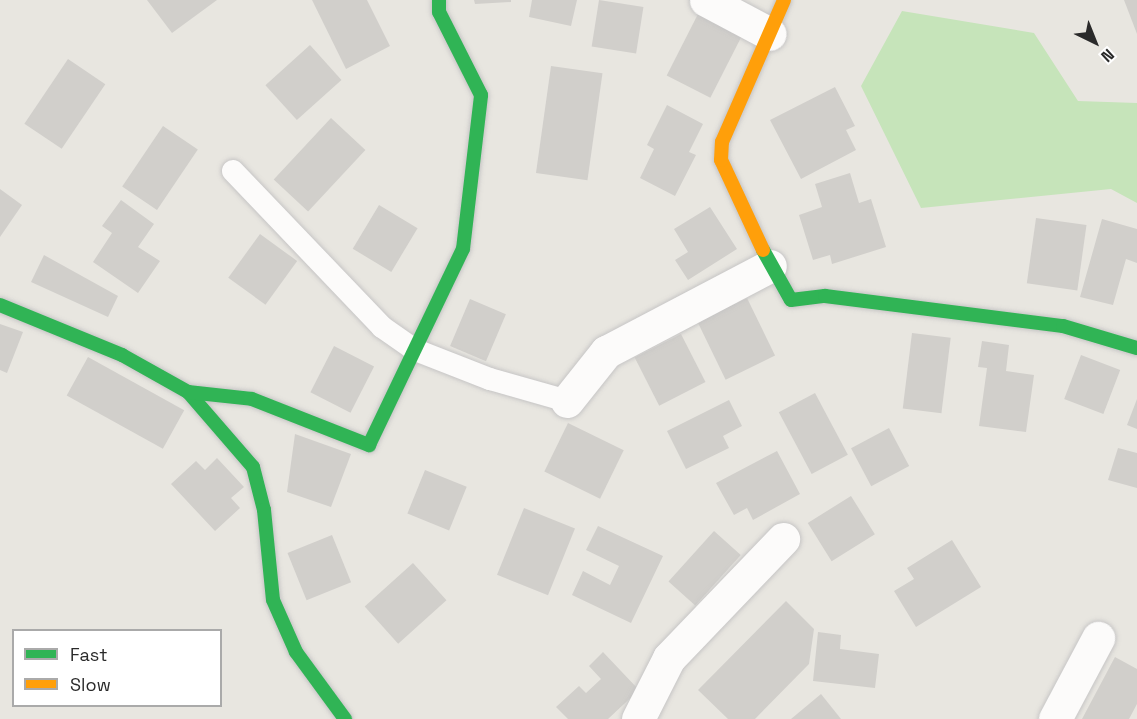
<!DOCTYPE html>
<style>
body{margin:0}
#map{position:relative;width:1137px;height:719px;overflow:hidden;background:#e8e6e0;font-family:"Space Grotesk",sans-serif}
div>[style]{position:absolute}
.green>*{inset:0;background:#c6e4ba}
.building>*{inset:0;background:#d1cfcb;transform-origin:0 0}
.roads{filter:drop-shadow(0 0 2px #c6c5c5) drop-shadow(0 0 2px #c6c5c5)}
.lane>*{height:22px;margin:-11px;padding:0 11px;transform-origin:11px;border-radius:11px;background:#fcfbfa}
.street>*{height:33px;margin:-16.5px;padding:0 16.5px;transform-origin:16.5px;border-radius:16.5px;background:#fcfbfa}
.fast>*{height:14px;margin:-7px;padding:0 7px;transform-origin:7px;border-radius:7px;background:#30b455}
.slow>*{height:14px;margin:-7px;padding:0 7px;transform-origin:7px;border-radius:7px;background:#ff9f0a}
span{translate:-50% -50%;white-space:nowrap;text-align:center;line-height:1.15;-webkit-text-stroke:4.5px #fff;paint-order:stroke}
.legend{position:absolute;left:12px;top:629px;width:210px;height:78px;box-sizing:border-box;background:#fff;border:2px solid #aaa;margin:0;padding:8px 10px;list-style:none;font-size:18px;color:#2a2a2a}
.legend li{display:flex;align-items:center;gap:12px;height:30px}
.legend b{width:30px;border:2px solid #aaa}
.north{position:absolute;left:1065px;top:12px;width:60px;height:60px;-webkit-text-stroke:4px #fff;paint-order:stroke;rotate:137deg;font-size:16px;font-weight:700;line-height:24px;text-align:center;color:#2a2a2a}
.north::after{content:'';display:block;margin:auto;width:21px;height:27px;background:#2a2a2a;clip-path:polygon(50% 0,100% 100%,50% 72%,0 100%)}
</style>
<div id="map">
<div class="green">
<div style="clip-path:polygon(902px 11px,1034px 33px,1078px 101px,1137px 103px,1137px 203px,1111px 189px,921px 208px,861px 86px)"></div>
</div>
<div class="building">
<div style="clip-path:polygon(147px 0,217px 0,172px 33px)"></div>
<div style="clip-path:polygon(312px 0,367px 0,390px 46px,346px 69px)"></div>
<div style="clip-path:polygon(474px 0,511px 0,511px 2px,475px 4px)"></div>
<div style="clip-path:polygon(532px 0,577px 0,571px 26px,529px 17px)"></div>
<div style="left:599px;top:0;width:45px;height:47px;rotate:9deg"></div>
<div style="clip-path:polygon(1124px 0,1137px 0,1137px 34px)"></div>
<div style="left:698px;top:14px;width:49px;height:69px;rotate:27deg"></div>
<div style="left:310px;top:45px;width:47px;height:60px;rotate:48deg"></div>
<div style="left:68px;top:59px;width:45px;height:78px;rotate:34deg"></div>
<div style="left:551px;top:66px;width:52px;height:108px;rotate:8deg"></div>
<div style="clip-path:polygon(835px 87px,855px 126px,846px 130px,856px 150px,801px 179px,770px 120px)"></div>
<div style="clip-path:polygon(667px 105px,703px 124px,689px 152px,696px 155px,675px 196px,640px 178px,654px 149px,647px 145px)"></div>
<div style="left:331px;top:118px;width:47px;height:84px;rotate:43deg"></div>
<div style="left:163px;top:126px;width:42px;height:73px;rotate:34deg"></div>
<div style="clip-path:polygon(850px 173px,859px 203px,871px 199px,886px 247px,832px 264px,830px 255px,813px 260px,799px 215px,822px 207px,815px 184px)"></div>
<div style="clip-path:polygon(0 189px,22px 205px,0 237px)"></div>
<div style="clip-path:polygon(121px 200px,154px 224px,138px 247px,160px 261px,138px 293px,93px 262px,112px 233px,102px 226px)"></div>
<div style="left:379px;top:205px;width:45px;height:51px;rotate:31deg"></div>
<div style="clip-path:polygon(710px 207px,737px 249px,688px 280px,675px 260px,688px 252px,674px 229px)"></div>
<div style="left:1036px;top:218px;width:51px;height:66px;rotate:8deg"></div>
<div style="clip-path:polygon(1102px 219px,1137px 229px,1137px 263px,1126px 259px,1113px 305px,1080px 297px)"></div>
<div style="left:260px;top:234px;width:46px;height:54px;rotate:36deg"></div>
<div style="clip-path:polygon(44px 255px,118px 296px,108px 317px,31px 282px)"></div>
<div style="left:747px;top:298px;width:64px;height:55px;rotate:64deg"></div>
<div style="left:470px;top:299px;width:39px;height:51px;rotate:23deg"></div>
<div style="clip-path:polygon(0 324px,23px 332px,7px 373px,0 370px)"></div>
<div style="left:912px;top:333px;width:39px;height:76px;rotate:7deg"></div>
<div style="left:681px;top:334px;width:54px;height:52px;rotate:63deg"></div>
<div style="clip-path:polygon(982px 341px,1009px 345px,1006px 371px,1034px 375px,1026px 432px,979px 426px,987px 368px,978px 367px)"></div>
<div style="left:334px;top:346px;width:45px;height:52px;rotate:27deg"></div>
<div style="left:1081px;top:355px;width:42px;height:47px;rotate:21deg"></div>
<div style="left:88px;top:357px;width:110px;height:44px;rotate:29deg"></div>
<div style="left:815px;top:393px;width:70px;height:41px;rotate:62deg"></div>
<div style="clip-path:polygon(1137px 399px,1137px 429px,1127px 425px)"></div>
<div style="clip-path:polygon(729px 400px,742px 426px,723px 436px,729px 448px,686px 469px,667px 431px)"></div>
<div style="left:568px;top:423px;width:62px;height:54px;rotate:26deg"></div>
<div style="left:889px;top:428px;width:43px;height:43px;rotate:62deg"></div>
<div style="clip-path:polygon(295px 434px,351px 454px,331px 507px,287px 492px)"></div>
<div style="clip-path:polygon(1118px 448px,1137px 453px,1137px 488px,1108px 480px)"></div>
<div style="clip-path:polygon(777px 451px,800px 494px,753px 520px,747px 508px,734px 515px,716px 483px)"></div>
<div style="clip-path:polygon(217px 458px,244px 487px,231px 498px,240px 508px,215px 531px,171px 484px,196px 461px,205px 470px)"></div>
<div style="left:425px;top:470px;width:45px;height:47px;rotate:22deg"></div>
<div style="left:851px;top:496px;width:45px;height:51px;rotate:58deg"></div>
<div style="left:524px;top:508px;width:55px;height:72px;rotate:22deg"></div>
<div style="clip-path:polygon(598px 526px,663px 556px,631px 623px,572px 595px,583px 571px,610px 585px,619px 566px,586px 550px)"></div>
<div style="left:714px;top:531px;width:36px;height:68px;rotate:42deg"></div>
<div style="left:332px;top:535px;width:51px;height:48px;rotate:68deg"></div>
<div style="clip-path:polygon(952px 540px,981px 587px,916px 627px,894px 591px,914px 579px,907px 568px)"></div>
<div style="left:413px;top:563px;width:50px;height:65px;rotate:48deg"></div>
<div style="clip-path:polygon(786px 601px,814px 629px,809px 664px,755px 719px,728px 719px,698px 690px)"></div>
<div style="clip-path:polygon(818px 632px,841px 635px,840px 649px,879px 654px,875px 688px,813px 681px)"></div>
<div style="clip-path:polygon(603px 652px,639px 690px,608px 719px,568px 719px,556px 707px,579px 686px,586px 693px,601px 679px,589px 666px)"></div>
<div style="clip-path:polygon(1115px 657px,1137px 669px,1137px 704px,1129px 719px,1082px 719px)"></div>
<div style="clip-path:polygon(821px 694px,841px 719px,791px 719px)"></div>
</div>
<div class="roads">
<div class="lane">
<div style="left:233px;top:171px;width:216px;rotate:46.3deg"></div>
<div style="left:382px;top:327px;width:38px;rotate:35deg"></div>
<div style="left:413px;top:349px;width:83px;rotate:21.3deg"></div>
<div style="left:490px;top:379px;width:80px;rotate:15.9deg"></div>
</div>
<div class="street">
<div style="left:706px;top:0;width:72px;rotate:28deg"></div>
<div style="left:567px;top:401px;width:63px;rotate:-51.5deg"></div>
<div style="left:606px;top:352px;width:185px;rotate:-27.7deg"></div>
<div style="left:638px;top:719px;width:68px;rotate:-63.1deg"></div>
<div style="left:669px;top:658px;width:165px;rotate:-46.2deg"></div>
<div style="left:1055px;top:719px;width:92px;rotate:-62deg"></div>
</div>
<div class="fast">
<div style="left:763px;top:250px;width:57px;rotate:60.8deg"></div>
<div style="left:791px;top:300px;width:34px;rotate:-7deg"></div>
<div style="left:825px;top:296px;width:240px;rotate:7.2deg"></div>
<div style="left:1063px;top:326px;width:77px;rotate:16.6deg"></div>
<div style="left:0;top:305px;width:132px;rotate:22.3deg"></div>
<div style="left:122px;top:355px;width:76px;rotate:29.3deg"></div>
<div style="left:188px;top:392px;width:99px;rotate:49.1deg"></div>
<div style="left:253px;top:467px;width:44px;rotate:75.7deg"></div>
<div style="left:264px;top:510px;width:90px;rotate:84.3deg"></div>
<div style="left:273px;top:600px;width:57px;rotate:66.1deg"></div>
<div style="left:296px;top:652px;width:83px;rotate:53.8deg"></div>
<div style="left:188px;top:392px;width:64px;rotate:6.2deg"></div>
<div style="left:252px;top:399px;width:126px;rotate:21.5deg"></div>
<div style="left:369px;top:445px;width:217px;rotate:-64.4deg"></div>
<div style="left:463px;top:249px;width:155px;rotate:-83.3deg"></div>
<div style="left:481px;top:95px;width:93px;rotate:-116.8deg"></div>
<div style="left:439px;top:12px;width:12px;rotate:-90deg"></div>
</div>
<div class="slow">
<div style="left:763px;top:250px;width:99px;rotate:-115deg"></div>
<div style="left:721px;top:160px;width:18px;rotate:-87deg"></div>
<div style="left:722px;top:142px;width:155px;rotate:-66.4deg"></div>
</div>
</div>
<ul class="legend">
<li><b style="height:8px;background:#30b455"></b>Fast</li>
<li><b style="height:8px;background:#ff9f0a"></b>Slow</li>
</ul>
<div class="north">N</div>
</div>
